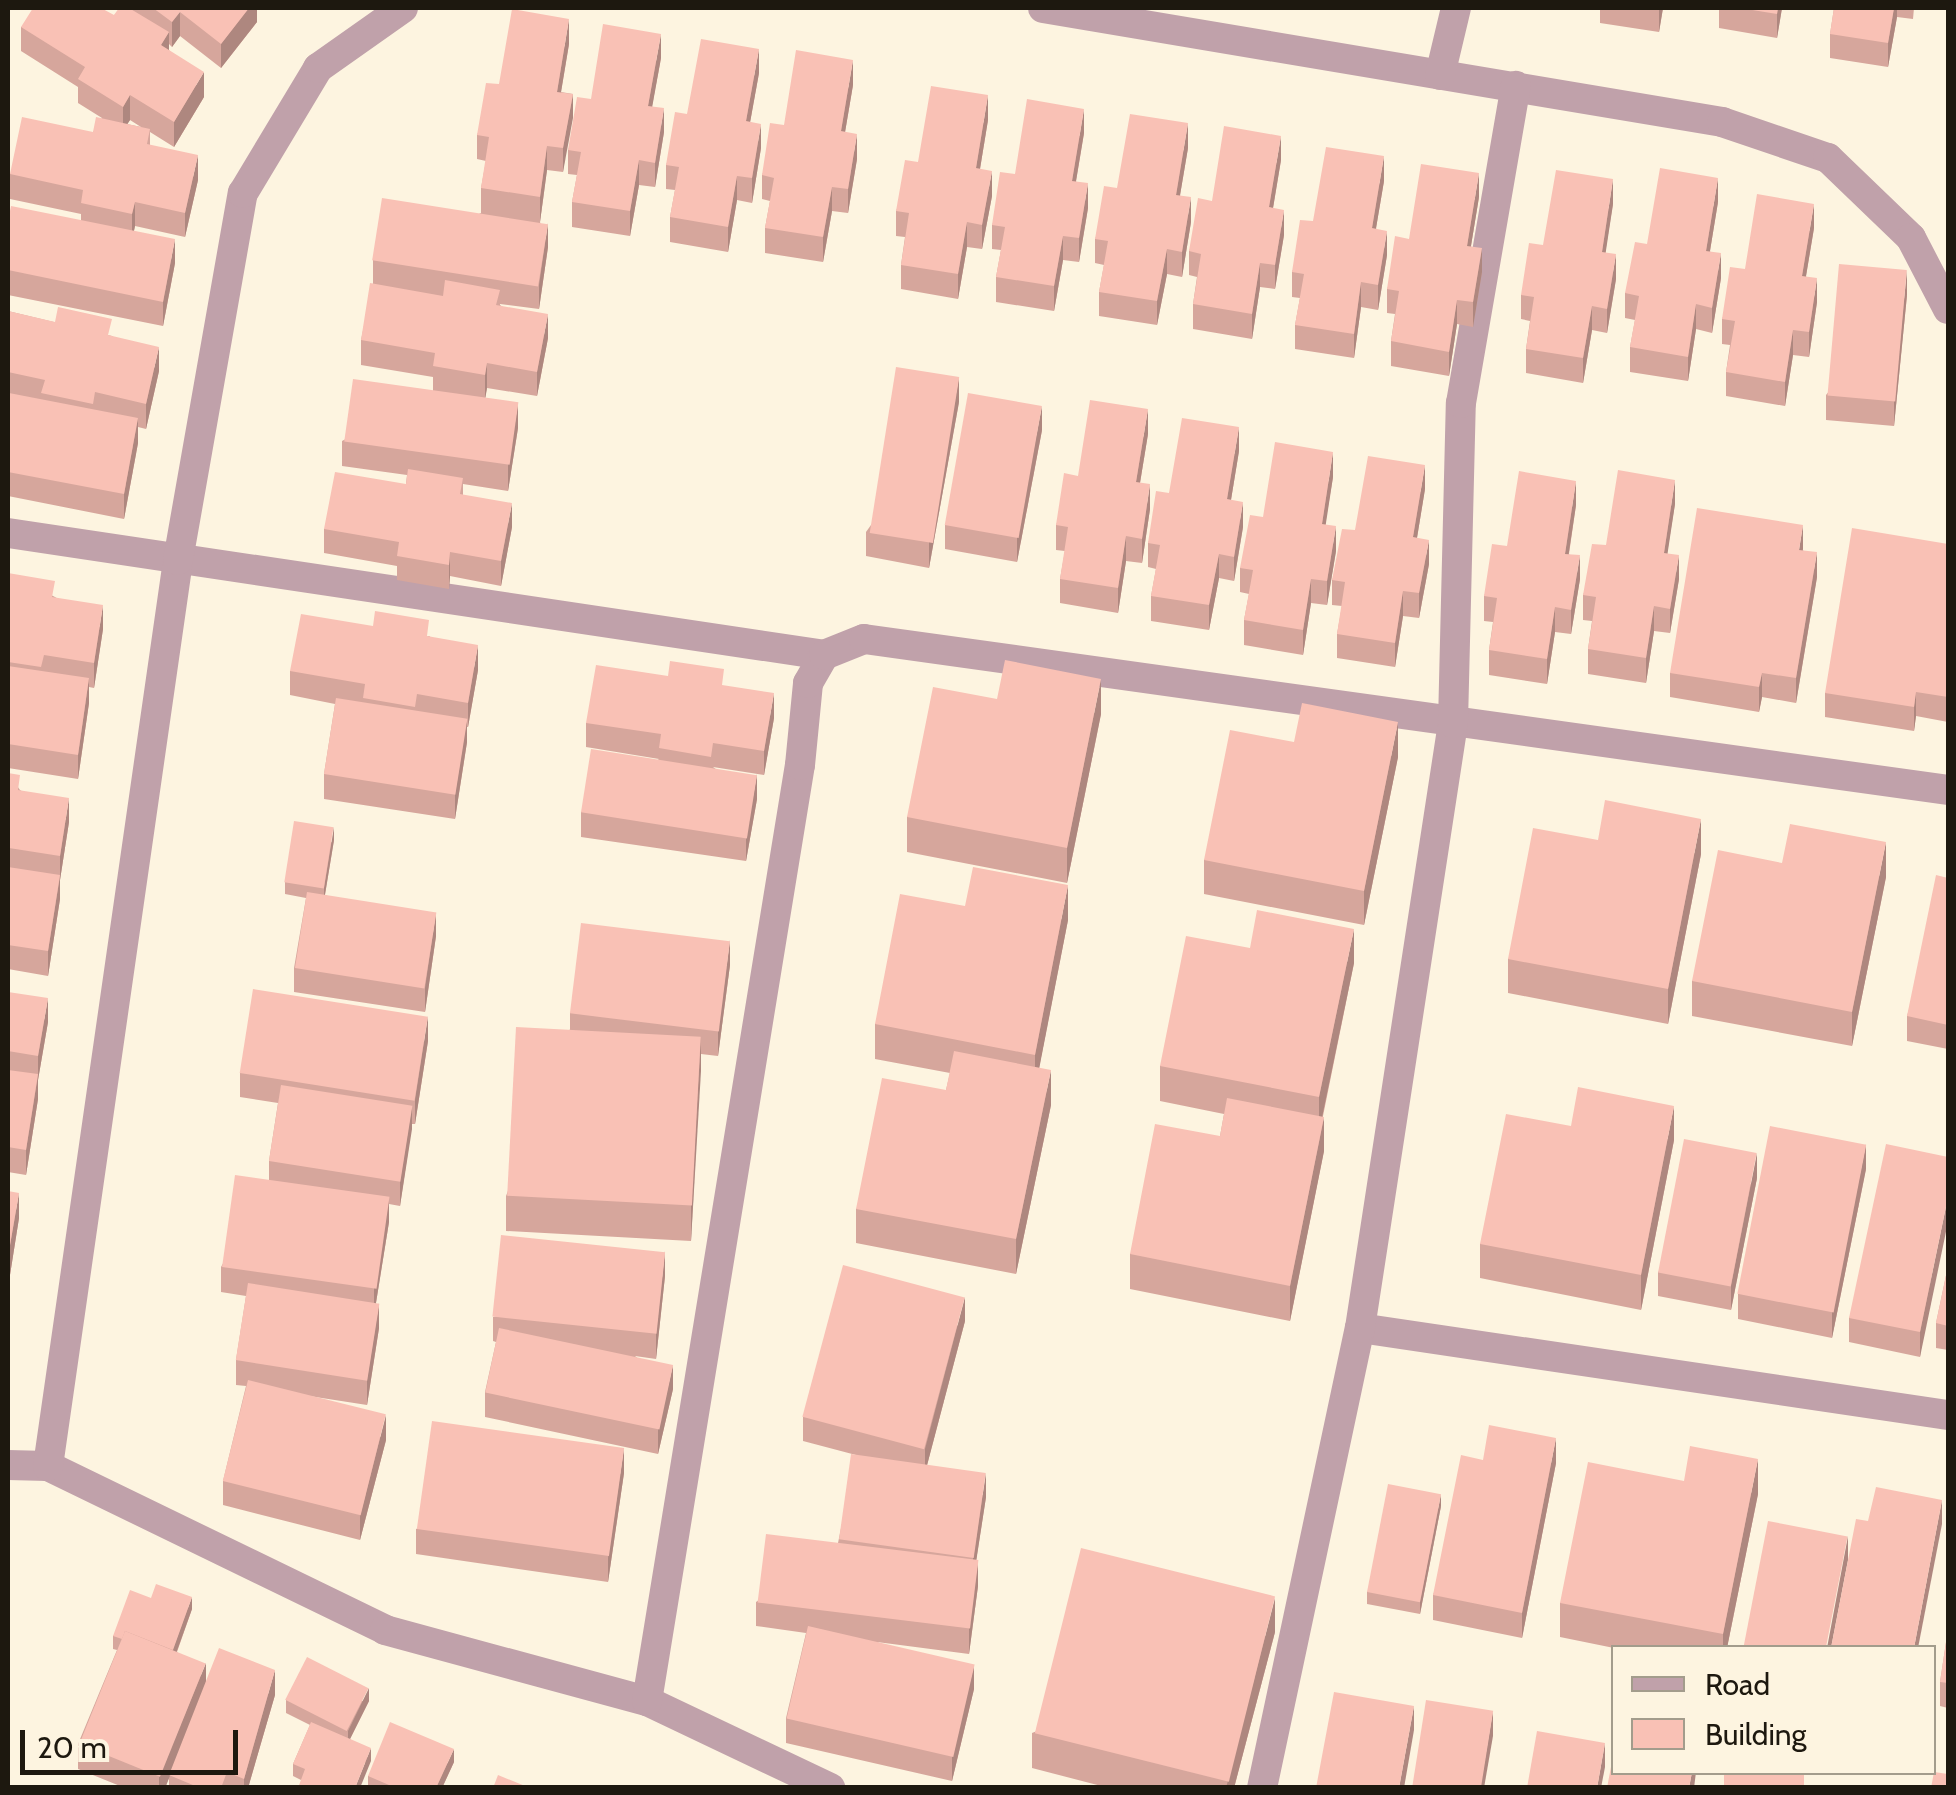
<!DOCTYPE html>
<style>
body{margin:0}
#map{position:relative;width:1956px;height:1795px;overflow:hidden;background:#fdf4e0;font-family:Cabin,sans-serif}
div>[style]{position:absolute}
.street>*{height:30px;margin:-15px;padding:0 15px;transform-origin:15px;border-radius:15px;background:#c0a1aa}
.wall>*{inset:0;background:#d6a69c}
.shaded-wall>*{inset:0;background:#ae877f}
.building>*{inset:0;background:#f9c1b5;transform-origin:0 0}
span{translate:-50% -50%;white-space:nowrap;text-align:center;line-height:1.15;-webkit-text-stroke:8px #fdf4e0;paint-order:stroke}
.frame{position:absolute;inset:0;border:10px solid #1d180f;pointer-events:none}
.legend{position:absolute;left:1611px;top:1645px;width:325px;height:130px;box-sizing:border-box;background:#fdf4e0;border:2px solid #a39c8c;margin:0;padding:12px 18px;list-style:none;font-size:30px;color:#1d180f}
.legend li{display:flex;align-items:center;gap:20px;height:50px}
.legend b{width:50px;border:2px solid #a39c8c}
.scale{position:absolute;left:20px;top:1730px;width:218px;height:45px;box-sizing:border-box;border:5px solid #1d180f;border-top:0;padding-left:12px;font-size:30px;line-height:35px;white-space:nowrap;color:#1d180f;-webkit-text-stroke:8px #fdf4e0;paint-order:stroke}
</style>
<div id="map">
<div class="street">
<div style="left:1043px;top:8px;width:689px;rotate:9.53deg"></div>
<div style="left:1722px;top:122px;width:112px;rotate:18.8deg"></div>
<div style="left:1828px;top:158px;width:115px;rotate:43.9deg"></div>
<div style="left:1911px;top:238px;width:80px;rotate:62.5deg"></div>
<div style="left:1440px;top:75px;width:69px;rotate:-76.6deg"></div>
<div style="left:8px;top:533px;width:825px;rotate:8.5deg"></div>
<div style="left:1360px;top:1328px;width:594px;rotate:8.42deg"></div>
<div style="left:8px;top:1465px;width:40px;rotate:1.4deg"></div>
<div style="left:48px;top:1466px;width:375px;rotate:25.9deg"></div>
<div style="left:385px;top:1630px;width:271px;rotate:15.2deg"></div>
<div style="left:647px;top:1701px;width:203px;rotate:25.4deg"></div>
<div style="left:48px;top:1466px;width:915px;rotate:-81.83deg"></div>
<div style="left:178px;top:560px;width:373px;rotate:-80deg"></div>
<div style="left:243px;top:193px;width:146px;rotate:-59deg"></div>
<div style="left:318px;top:68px;width:104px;rotate:-35.2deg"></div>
<div style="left:647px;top:1701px;width:948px;rotate:-80.72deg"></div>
<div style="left:800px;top:765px;width:82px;rotate:-84.4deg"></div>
<div style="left:808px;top:683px;width:32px;rotate:-60deg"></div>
<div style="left:824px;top:655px;width:43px;rotate:-21.8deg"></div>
<div style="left:864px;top:639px;width:1094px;rotate:7.93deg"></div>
<div style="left:1262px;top:1788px;width:470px;rotate:-78deg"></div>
<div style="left:1360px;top:1328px;width:612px;rotate:-81.26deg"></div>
<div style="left:1453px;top:723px;width:320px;rotate:-88.6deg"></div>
<div style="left:1461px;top:403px;width:322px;rotate:-80.2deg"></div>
</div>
<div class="wall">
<div style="clip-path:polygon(evenodd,131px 8px,257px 8px,257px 22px,221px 68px,180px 36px,172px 47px,169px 44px,169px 50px,204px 97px,174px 147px,150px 132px,150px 145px,198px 180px,185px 237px,135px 226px,134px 231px,175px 263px,163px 326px,8px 295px,8px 221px,81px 220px,81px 214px,10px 199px,10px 174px,93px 132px,102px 118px,78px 103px,78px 87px,21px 51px,21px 27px,114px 15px,131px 8px,130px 120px,141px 127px,127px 124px,130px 120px)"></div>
<div style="clip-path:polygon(1600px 8px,1663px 8px,1659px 32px,1600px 23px)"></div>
<div style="clip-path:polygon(1719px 8px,1782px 8px,1777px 38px,1719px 28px)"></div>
<div style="clip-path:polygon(1834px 8px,1914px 8px,1913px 19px,1897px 17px,1888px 67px,1830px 58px,1830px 34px)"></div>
<div style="clip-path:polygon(1948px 19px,1948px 56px,1946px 56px,1946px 31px)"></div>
<div style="clip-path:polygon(569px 44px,561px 92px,573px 94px,563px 172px,547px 170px,540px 222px,548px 247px,539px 309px,500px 304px,500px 305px,548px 338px,537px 396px,487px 388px,485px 398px,518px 428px,508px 491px,463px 484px,463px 495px,512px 527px,501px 586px,450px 576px,449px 589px,397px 580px,397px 566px,324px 553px,324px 529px,406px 484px,407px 475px,342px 466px,342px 441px,433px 391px,433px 377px,361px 365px,361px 340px,373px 283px,373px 260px,481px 213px,481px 188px,486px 161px,477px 159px,477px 135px,499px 84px)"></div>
<div style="clip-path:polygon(661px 58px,652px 106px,664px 132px,655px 187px,639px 185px,630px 236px,572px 227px,572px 202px,577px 175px,568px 174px,568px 150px,591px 99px)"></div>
<div style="clip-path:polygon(759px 73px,750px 122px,761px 148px,752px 203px,737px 200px,728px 252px,670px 242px,670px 217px,675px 190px,666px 189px,666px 165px,687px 114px)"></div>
<div style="clip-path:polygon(853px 85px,845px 132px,857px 159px,848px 213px,832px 211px,823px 262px,765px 253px,765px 228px,770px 201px,762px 199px,762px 175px,784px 125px)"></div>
<div style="clip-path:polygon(988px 120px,980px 169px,992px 196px,982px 249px,967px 247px,958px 299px,901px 289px,901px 265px,905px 237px,896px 236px,896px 211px,918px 162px)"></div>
<div style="clip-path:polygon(1084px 133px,1076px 181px,1088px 208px,1079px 262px,1063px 260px,1054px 311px,996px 302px,996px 277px,1001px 250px,992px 249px,992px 225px,1015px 174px)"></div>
<div style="clip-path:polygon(1188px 148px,1180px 195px,1191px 222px,1182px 277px,1167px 274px,1157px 325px,1099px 316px,1099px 292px,1104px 265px,1095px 263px,1095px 239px,1117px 188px)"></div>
<div style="clip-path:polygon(1281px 160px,1273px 208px,1284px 235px,1275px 289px,1260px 287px,1252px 339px,1193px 329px,1193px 304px,1197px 277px,1189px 275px,1189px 251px,1212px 201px)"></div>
<div style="clip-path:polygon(1384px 181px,1376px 228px,1387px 255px,1378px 310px,1361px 307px,1354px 358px,1295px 349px,1295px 325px,1300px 298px,1292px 297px,1292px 272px,1313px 221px)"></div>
<div style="clip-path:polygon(1479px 197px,1471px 246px,1482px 272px,1473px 327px,1457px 324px,1449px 376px,1391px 366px,1391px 341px,1395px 314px,1387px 313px,1387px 289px,1409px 239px)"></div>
<div style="clip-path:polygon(1718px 202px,1710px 251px,1721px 278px,1712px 333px,1696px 329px,1688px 381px,1630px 372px,1630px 347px,1635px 320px,1625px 318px,1625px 293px)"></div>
<div style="clip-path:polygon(1613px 204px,1605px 253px,1616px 279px,1607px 333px,1592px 330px,1583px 383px,1526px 373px,1526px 349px,1530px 321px,1521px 319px,1521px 295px)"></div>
<div style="clip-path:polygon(1814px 228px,1806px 276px,1817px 302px,1809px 357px,1793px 355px,1785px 406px,1726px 396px,1726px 372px,1730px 345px,1722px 344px,1722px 319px,1745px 269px)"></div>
<div style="clip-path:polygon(1907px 295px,1894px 426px,1826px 420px,1826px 395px)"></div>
<div style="clip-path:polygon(8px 311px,112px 336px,159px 371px,146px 429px,138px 427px,138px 443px,124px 519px,8px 496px)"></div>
<div style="clip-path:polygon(959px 402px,929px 568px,866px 556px,866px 532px)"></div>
<div style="clip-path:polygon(1042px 430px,1017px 562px,945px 549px,945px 525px)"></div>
<div style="clip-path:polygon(1148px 434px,1140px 483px,1150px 509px,1142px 563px,1126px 561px,1118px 613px,1060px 603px,1060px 579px,1065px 551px,1056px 550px,1056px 525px,1078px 476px)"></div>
<div style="clip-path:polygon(1239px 451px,1231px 500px,1243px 527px,1234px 581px,1219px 578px,1209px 630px,1151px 621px,1151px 596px,1156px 569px,1148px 567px,1148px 543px,1169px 493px)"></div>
<div style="clip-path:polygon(1333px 477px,1325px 525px,1336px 551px,1327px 605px,1311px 603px,1303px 655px,1244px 645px,1244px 620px,1249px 594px,1240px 592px,1240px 568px)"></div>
<div style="clip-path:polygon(1425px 489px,1417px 538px,1429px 564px,1419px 618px,1403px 616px,1395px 667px,1337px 658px,1337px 634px,1342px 606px,1332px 605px,1332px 580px,1355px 530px)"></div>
<div style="clip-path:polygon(1675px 504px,1667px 553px,1679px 579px,1670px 633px,1654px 631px,1646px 683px,1588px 674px,1588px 649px,1592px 621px,1583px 620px,1583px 595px,1606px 545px)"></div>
<div style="clip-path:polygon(1576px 505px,1569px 554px,1580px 579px,1571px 634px,1555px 632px,1547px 684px,1489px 675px,1489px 650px,1493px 622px,1484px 621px,1484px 596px,1507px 546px)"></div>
<div style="clip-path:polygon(1948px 544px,1948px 722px,1916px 716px,1914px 731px,1825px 717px,1825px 693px)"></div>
<div style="clip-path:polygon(1803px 550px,1817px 577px,1796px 703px,1762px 697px,1759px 712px,1670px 697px,1670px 673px)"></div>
<div style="clip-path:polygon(8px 573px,55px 597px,103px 629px,94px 688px,89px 687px,89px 703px,78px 779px,8px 768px)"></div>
<div style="clip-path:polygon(429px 636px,478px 670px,468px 727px,467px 727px,467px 742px,455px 819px,324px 799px,324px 774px,335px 704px,290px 695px,290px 671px)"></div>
<div style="clip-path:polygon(724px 686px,774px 718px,764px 775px,713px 767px,757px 799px,746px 861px,581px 837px,581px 812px,659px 759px,586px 747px,586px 723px)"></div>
<div style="clip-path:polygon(997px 699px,1101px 714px,1067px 883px,907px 852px,907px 817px)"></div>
<div style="clip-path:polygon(1294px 742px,1398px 757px,1364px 925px,1204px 894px,1204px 860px)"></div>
<div style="clip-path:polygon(8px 773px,20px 790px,69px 822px,60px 880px,60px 899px,48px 976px,8px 969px)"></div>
<div style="clip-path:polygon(334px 840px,325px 895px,436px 936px,425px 1012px,294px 992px,294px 968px,306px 898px,285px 894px,285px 882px)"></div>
<div style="clip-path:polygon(1598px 840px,1701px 854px,1668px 1024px,1508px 993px,1508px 959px)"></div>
<div style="clip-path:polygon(1782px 863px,1886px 877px,1852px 1046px,1692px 1016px,1692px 981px)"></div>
<div style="clip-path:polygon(1948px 878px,1948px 1049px,1907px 1041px,1907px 1016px)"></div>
<div style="clip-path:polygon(965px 906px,1068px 920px,1039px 1068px,1051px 1105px,1016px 1274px,856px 1243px,856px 1209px,946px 1090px,950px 1073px,875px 1059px,875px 1024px)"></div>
<div style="clip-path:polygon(1250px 948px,1354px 963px,1323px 1116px,1324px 1151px,1290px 1321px,1130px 1289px,1130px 1254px,1220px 1136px,1224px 1114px,1160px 1101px,1160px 1066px)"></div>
<div style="clip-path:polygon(730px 965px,718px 1056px,701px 1054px,691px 1241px,506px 1231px,506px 1196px,570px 1029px,570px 1013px)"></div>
<div style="clip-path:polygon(8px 992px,48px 1022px,38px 1080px,38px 1099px,26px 1175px,8px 1172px)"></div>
<div style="clip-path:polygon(428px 1041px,415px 1124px,412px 1124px,400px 1206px,389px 1204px,389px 1222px,376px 1303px,379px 1328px,367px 1405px,309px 1396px,386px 1440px,360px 1540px,223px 1505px,223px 1481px,246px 1386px,236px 1385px,236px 1360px,246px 1296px,221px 1292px,221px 1267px,269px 1180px,269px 1161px,278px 1103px,240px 1097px,240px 1073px)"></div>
<div style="clip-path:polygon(1571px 1126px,1674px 1140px,1641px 1310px,1480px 1278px,1480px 1244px)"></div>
<div style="clip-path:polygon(1948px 1157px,1920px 1357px,1849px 1342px,1849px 1318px)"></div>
<div style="clip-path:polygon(1866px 1169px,1832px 1338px,1738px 1319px,1738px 1294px)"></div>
<div style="clip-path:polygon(1757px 1178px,1731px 1310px,1658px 1296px,1658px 1272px)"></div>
<div style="clip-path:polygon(8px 1191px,19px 1218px,10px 1275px,8px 1308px)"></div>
<div style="clip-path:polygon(1948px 1266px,1948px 1350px,1936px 1348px,1936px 1323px)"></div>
<div style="clip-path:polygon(665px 1276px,656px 1359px,635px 1356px,673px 1389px,658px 1454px,485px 1417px,485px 1392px,496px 1342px,493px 1341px,493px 1317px)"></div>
<div style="clip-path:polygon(965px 1321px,927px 1465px,986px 1497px,976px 1561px,978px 1586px,969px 1654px,877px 1642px,974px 1689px,952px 1781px,786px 1743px,786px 1718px,806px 1633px,756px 1626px,756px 1602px,838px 1543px,856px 1455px,803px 1441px,803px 1417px)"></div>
<div style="clip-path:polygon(1483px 1460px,1556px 1463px,1522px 1638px,1433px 1620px,1433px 1595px)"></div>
<div style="clip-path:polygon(624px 1473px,608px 1582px,416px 1554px,416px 1529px)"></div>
<div style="clip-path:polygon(1684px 1481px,1758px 1494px,1727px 1648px,1614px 1648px,1560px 1637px,1560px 1603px)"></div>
<div style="clip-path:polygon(1441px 1506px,1420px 1614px,1367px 1604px,1367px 1592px)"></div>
<div style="clip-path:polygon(151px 1598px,192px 1609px,177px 1652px,206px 1681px,275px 1695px,248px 1788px,169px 1788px,169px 1778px,165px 1788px,125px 1788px,78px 1769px,78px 1744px,117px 1650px,113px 1649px,113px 1636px)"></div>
<div style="clip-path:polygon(1948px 1629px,1948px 1708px,1940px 1706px,1940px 1682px)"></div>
<div style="clip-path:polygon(1275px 1632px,1234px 1788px,1109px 1788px,1032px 1768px,1032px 1733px)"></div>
<div style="clip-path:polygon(286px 1700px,369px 1701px,350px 1739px,371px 1761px,301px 1780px,293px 1776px,293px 1764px,310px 1725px,286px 1713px)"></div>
<div style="clip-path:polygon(454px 1762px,442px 1788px,368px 1788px,368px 1776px)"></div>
</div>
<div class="shaded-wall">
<div style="clip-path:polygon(249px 8px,257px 8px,257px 22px,221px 68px,221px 44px)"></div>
<div style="clip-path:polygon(1659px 8px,1663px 8px,1659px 32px)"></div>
<div style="clip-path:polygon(1778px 8px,1782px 8px,1777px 38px,1777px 14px)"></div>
<div style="clip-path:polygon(1894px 8px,1897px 8px,1897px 17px,1888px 67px,1888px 43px)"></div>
<div style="clip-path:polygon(180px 12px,180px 36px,172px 47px,172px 22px)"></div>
<div style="clip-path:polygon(569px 19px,569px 44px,557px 116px,557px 92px)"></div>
<div style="clip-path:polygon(169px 32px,169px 56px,161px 45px)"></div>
<div style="clip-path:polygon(661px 34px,661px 58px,648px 130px,648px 106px)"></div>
<div style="clip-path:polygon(759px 49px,759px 73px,746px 145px,746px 121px)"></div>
<div style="clip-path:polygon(853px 60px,853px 85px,841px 156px,841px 131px)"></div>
<div style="clip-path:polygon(204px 72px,204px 97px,174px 147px,174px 122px)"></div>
<div style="clip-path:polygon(573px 94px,573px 118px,563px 172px,563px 148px)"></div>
<div style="clip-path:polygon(130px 95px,130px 120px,123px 131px,123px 107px)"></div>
<div style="clip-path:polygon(988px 95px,988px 120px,976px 193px,976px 168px)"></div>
<div style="clip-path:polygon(664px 108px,664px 132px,655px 187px,655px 163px)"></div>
<div style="clip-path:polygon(1084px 109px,1084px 133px,1072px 205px,1072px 181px)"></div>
<div style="clip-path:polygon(1188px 123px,1188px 148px,1176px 219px,1176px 195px)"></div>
<div style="clip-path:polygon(761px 124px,761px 148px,752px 203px,752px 178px)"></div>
<div style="clip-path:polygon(857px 134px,857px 159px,848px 213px,848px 189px)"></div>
<div style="clip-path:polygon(1281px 136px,1281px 160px,1269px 232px,1269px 207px)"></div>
<div style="clip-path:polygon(547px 146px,547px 170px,540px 222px,540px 197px)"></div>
<div style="clip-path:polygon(198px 155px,198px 180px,185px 237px,185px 213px)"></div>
<div style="clip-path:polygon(1384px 156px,1384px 181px,1372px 252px,1372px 228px)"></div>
<div style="clip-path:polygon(639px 160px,639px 185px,630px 236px,630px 211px)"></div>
<div style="clip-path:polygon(992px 171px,992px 196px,982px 249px,982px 225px)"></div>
<div style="clip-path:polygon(1479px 173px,1479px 197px,1467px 270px,1467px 246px)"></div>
<div style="clip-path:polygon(737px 176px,737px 200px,728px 252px,728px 227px)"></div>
<div style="clip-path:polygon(1718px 178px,1718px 202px,1706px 275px,1706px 251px)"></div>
<div style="clip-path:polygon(1613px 179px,1613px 204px,1602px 277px,1602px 252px)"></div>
<div style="clip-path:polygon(1088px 183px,1088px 208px,1079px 262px,1079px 238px)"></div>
<div style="clip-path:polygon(832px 187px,832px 211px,823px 262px,823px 237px)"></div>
<div style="clip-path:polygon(1191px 197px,1191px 222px,1182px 277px,1182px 252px)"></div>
<div style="clip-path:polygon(135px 202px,135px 226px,132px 239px,132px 214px)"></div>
<div style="clip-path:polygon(1814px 204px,1814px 228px,1802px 300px,1802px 276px)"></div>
<div style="clip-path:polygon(1284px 210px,1284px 235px,1275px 289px,1275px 265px)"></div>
<div style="clip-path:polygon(967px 222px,967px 247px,958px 299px,958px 274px)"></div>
<div style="clip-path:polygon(548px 223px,548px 247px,539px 309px,539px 285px)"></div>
<div style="clip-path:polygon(1387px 231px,1387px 255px,1378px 310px,1378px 285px)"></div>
<div style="clip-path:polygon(1063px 236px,1063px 260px,1054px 311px,1054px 286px)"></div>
<div style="clip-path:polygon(175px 239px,175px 263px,163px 326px,163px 302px)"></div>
<div style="clip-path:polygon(1482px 248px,1482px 272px,1473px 327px,1473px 302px)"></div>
<div style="clip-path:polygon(1167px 249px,1167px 274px,1157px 325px,1157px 301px)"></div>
<div style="clip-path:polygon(1721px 253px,1721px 278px,1712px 333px,1712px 308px)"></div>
<div style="clip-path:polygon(1616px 254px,1616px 279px,1607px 333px,1607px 309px)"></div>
<div style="clip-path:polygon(1260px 263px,1260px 287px,1252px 339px,1252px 314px)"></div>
<div style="clip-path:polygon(1907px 270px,1907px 295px,1894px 426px,1894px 402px)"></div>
<div style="clip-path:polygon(1817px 278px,1817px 302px,1809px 357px,1809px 332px)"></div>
<div style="clip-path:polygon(1361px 282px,1361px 307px,1354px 358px,1354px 334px)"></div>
<div style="clip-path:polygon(1457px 300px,1457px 324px,1449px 376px,1449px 352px)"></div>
<div style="clip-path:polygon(1696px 304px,1696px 329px,1688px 381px,1688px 357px)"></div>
<div style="clip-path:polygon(1592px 306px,1592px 330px,1583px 383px,1583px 358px)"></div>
<div style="clip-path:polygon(548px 314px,548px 338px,537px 396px,537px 372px)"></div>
<div style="clip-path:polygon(1793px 330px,1793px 355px,1785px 406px,1785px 382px)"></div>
<div style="clip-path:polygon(159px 347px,159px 371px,146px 429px,146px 404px)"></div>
<div style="clip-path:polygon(487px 363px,487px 388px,485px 400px,485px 375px)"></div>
<div style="clip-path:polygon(959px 377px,959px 402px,929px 568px,929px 543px)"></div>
<div style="clip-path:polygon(518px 403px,518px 428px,508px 491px,508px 466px)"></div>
<div style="clip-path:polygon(1042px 406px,1042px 430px,1017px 562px,1017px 537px)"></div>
<div style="clip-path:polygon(1148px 409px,1148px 434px,1136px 507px,1136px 482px)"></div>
<div style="clip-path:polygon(138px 418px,138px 443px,124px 519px,124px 494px)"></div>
<div style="clip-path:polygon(1239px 427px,1239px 451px,1227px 524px,1227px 499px)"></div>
<div style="clip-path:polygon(1333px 452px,1333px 477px,1322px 549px,1322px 524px)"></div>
<div style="clip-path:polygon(1425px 465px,1425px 489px,1413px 562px,1413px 537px)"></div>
<div style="clip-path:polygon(1675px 480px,1675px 504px,1664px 577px,1664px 553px)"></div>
<div style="clip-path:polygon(1576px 481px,1576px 505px,1565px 578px,1565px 554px)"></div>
<div style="clip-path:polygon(1150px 484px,1150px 509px,1142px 563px,1142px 539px)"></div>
<div style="clip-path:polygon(1243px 502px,1243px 527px,1234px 581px,1234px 557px)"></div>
<div style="clip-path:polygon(512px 503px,512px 527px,501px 586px,501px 561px)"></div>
<div style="clip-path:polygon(1803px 525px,1803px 549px,1799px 575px,1799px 550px)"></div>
<div style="clip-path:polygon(1336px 526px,1336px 551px,1327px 605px,1327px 581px)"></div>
<div style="clip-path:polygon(1126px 536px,1126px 561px,1118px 613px,1118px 588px)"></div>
<div style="clip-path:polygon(1429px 540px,1429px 564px,1419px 618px,1419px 593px)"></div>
<div style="clip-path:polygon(450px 552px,450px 576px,449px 589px,449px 565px)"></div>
<div style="clip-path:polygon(1817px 552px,1817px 577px,1796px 703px,1796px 678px)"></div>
<div style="clip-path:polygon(1219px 554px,1219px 578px,1209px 630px,1209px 605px)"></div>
<div style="clip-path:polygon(1580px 555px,1580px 579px,1571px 634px,1571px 610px)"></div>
<div style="clip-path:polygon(1679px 555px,1679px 579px,1670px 633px,1670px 609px)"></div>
<div style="clip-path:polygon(1311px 579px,1311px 603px,1303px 655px,1303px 630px)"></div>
<div style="clip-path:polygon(1403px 591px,1403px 616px,1395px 667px,1395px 643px)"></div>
<div style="clip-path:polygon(103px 605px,103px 629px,94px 688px,94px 663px)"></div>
<div style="clip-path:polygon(1654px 606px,1654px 631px,1646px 683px,1646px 658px)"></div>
<div style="clip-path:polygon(1555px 607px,1555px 632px,1547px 684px,1547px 659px)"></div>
<div style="clip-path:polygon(478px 645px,478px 670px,468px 727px,468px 703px)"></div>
<div style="clip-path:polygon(1762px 673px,1762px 697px,1759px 712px,1759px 687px)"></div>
<div style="clip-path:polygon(89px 678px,89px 703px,78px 779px,78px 755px)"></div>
<div style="clip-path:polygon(1101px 679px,1101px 714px,1067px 883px,1067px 848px)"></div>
<div style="clip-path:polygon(1916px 692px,1916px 716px,1914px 731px,1914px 707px)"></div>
<div style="clip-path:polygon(774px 693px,774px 718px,764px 775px,764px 751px)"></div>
<div style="clip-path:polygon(467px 718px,467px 742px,455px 819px,455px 794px)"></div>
<div style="clip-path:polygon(1398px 722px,1398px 757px,1364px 925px,1364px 891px)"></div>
<div style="clip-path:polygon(757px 774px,757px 799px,746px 861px,746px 836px)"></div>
<div style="clip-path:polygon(69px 798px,69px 822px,60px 880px,60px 899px,48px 976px,48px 951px,60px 876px,60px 856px)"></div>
<div style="clip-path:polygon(1701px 819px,1701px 854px,1668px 1024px,1668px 989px)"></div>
<div style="clip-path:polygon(334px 827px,334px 840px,324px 900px,324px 888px)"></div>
<div style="clip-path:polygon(1886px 842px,1886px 877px,1852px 1046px,1852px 1012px)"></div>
<div style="clip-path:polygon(1068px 885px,1068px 920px,1035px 1090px,1035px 1055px)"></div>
<div style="clip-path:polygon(436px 912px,436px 936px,425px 1012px,425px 988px)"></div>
<div style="clip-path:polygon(1354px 929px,1354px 963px,1319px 1132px,1319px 1097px)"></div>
<div style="clip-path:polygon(730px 940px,730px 965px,718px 1056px,718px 1031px)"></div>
<div style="clip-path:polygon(48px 998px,48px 1022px,38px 1080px,38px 1099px,26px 1175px,26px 1150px,38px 1075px,38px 1056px)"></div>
<div style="clip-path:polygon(428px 1016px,428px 1041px,415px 1124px,415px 1100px)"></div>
<div style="clip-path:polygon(701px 1036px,701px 1071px,691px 1241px,691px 1206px)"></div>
<div style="clip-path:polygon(1051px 1070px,1051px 1105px,1016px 1274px,1016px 1239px)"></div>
<div style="clip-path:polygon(412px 1105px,412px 1129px,400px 1206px,400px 1181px)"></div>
<div style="clip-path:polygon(1674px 1106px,1674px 1140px,1641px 1310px,1641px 1275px)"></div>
<div style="clip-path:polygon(1324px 1117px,1324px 1151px,1290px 1321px,1290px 1286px)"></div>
<div style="clip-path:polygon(1866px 1144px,1866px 1169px,1832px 1338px,1832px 1313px)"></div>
<div style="clip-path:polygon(1757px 1153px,1757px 1178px,1731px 1310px,1731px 1286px)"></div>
<div style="clip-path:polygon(19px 1193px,19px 1218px,10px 1275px,8px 1308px,9px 1251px)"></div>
<div style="clip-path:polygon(1948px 1197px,1948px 1222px,1920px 1357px,1920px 1332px)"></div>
<div style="clip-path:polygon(389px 1198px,389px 1222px,374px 1315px,374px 1290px)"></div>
<div style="clip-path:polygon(665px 1251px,665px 1276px,656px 1359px,656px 1334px)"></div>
<div style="clip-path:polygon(965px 1297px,965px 1321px,925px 1473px,925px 1449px)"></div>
<div style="clip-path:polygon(379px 1303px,379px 1328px,367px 1405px,367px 1380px)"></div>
<div style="clip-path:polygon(673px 1365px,673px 1389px,658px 1454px,658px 1430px)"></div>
<div style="clip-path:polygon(386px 1415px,386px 1440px,360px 1540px,360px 1516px)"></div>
<div style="clip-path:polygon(1556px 1438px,1556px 1463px,1522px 1638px,1522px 1613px)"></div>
<div style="clip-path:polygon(624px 1448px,624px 1473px,608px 1582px,608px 1558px)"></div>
<div style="clip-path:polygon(1758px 1459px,1758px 1494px,1727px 1648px,1723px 1648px,1723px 1634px)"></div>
<div style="clip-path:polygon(986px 1473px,986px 1497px,973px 1582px,973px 1558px)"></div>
<div style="clip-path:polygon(1441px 1494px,1441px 1506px,1420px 1614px,1420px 1601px)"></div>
<div style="clip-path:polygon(1942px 1500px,1942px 1524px,1918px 1648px,1914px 1648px)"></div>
<div style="clip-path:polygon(1848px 1536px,1848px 1560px,1831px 1648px,1827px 1648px)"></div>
<div style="clip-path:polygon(978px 1561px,978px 1586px,969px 1654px,969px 1629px)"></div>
<div style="clip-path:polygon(192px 1597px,192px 1609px,170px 1670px,170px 1657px)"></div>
<div style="clip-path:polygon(1275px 1598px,1275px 1632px,1234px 1788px,1226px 1788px)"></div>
<div style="clip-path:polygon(206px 1663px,206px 1688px,165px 1788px,159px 1788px,159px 1777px)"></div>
<div style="clip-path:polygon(974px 1665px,974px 1689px,952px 1781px,952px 1756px)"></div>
<div style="clip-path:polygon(275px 1670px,275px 1695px,248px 1788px,244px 1788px,244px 1779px)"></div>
<div style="clip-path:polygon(369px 1688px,369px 1701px,348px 1743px,348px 1731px)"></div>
<div style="clip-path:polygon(1414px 1706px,1414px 1730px,1404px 1788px,1399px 1788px)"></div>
<div style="clip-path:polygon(1493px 1711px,1493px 1736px,1484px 1788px,1480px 1788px)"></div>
<div style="clip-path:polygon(1605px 1743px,1605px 1767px,1601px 1788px,1597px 1788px)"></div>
<div style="clip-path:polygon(371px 1748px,371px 1761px,360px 1788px,355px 1788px)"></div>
<div style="clip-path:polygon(454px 1749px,454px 1762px,442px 1788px,436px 1788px)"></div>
<div style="clip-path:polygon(1692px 1772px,1696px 1772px,1694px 1788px,1689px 1788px)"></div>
</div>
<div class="building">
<div style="clip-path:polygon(33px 8px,101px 8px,114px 15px,119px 8px,129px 8px,169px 32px,161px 45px,204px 72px,174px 122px,130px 95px,123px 107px,78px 79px,85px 67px,21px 27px)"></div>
<div style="clip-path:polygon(153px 8px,249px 8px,221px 44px,180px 12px,172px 22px)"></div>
<div style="clip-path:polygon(1740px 8px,1778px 8px,1777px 14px)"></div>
<div style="clip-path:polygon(1834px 8px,1894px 8px,1888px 43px,1830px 34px)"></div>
<div style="clip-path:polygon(512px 9px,569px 19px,557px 92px,573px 94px,563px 148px,547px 146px,540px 197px,481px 188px,489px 137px,477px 135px,486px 83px,499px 84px)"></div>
<div style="clip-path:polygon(603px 24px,661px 34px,648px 106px,664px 108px,655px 163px,639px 160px,630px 211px,572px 202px,581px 152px,568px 150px,577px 97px,591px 99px)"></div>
<div style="clip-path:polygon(701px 39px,759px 49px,746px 121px,761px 124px,752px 178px,737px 176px,728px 227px,670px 217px,679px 167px,666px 165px,675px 112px,687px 114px)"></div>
<div style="clip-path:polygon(796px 50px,853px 60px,841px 131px,857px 134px,848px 189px,832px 187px,823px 237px,765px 228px,774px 178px,762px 175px,770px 123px,784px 125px)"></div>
<div style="clip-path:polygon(931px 86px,988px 95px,976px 168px,992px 171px,982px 225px,967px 222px,958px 274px,901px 265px,909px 213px,896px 211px,905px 160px,918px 162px)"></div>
<div style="clip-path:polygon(1027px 99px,1084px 109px,1072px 181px,1088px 183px,1079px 238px,1063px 236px,1054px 286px,996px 277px,1005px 227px,992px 225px,1000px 172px,1015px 174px)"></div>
<div style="clip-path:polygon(1130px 114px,1188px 123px,1176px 195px,1191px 197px,1182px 252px,1167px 249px,1157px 301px,1099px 292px,1108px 241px,1095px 239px,1104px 186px,1117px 188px)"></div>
<div style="clip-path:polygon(22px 117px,93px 132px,96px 117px,150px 129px,147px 144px,198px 155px,185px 213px,135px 202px,132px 214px,81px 203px,83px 190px,10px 174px)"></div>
<div style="clip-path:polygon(1224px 126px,1281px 136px,1269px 207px,1284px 210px,1275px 265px,1260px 263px,1252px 314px,1193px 304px,1201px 254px,1189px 251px,1198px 198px,1212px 201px)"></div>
<div style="clip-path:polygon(1326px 147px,1384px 156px,1372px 228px,1387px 231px,1378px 285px,1361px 282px,1354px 334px,1295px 325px,1304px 274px,1292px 272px,1300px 220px,1313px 221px)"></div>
<div style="clip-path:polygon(1421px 164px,1479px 173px,1467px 246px,1482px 248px,1473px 302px,1457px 300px,1449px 352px,1391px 341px,1399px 291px,1387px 289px,1395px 236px,1409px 239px)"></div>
<div style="clip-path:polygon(1660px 168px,1718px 178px,1706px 251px,1721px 253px,1712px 308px,1696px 304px,1688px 357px,1630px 347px,1639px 296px,1625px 293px,1635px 242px,1647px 244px)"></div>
<div style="clip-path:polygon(1556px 170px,1613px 179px,1602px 252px,1616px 254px,1607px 309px,1592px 306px,1583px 358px,1526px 349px,1534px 297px,1521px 295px,1529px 243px,1543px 245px)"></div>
<div style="clip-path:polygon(1757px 194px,1814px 204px,1802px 276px,1817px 278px,1809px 332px,1793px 330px,1785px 382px,1726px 372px,1735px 321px,1722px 319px,1730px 267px,1745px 269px)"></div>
<div style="left:382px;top:198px;width:168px;height:63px;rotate:9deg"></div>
<div style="clip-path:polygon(11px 206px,175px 239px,163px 302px,8px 270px,8px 221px)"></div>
<div style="left:1839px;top:264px;width:68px;height:132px;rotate:5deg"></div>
<div style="clip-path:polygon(445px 280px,500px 290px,496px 305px,548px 314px,537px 372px,487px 363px,485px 375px,433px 366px,435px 353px,361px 340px,370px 283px,443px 296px)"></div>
<div style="clip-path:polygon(58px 307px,112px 319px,108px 335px,159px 347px,146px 404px,95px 392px,93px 404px,41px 393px,45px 380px,8px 372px,8px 311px,55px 322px)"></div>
<div style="left:896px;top:367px;width:64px;height:168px;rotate:9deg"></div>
<div style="left:353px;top:379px;width:167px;height:63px;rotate:8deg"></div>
<div style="clip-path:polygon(9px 393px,138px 418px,124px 494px,8px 472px,8px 402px)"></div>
<div style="left:968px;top:393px;width:75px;height:134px;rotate:10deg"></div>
<div style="clip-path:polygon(1090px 400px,1148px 409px,1136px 482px,1150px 484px,1142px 539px,1126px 536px,1118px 588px,1060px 579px,1068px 527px,1056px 525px,1064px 473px,1078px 476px)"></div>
<div style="clip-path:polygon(1182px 418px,1239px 427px,1227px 499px,1243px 502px,1234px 557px,1219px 554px,1209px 605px,1151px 596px,1160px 545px,1148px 543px,1156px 491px,1169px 493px)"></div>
<div style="clip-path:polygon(1275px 442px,1333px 452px,1322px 524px,1336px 526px,1327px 581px,1311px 579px,1303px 630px,1244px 620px,1253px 570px,1240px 568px,1250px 515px,1263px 517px)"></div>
<div style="clip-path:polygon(1368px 456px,1425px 465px,1413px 537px,1429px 540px,1419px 593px,1403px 591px,1395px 643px,1337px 634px,1345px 582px,1332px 580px,1342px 529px,1355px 530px)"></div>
<div style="clip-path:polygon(408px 469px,463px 478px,460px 494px,512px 503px,501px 561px,450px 552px,449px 565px,397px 556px,399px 542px,324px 529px,335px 472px,406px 484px)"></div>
<div style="clip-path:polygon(1618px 470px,1675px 480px,1664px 553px,1679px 555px,1670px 609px,1654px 606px,1646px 658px,1588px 649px,1596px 597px,1583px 595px,1592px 544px,1606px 545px)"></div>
<div style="clip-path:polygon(1519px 471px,1576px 481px,1565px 554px,1580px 555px,1571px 610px,1555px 607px,1547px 659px,1489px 650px,1497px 598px,1484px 596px,1492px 544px,1507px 546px)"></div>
<div style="clip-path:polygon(1697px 508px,1803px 525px,1799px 550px,1817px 552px,1796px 678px,1762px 673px,1759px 687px,1670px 673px)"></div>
<div style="clip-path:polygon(1852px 528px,1948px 544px,1948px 697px,1916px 692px,1914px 707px,1825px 693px)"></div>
<div style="clip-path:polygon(8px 573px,55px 581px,52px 597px,103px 605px,94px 663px,44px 655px,41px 667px,8px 662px)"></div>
<div style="clip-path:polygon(375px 611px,429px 620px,427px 636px,478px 645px,468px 703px,417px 694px,415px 707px,363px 698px,365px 684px,290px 671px,301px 614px,373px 626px)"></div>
<div style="clip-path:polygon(1005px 660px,1101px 679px,1067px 848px,907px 817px,933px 687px,997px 699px)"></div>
<div style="clip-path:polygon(670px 661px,724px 669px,722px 685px,774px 693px,764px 751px,713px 743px,711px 757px,659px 748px,661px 734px,586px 723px,596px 665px,668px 676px)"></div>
<div style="clip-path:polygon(8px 666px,89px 678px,78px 755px,8px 744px)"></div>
<div style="left:336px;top:698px;width:133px;height:77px;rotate:9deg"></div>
<div style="clip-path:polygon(1302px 703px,1398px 722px,1364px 891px,1204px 860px,1230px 730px,1294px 742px)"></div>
<div style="left:591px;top:749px;width:168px;height:64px;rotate:9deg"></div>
<div style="clip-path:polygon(8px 773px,20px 775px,18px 790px,69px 798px,60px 856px,9px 848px,8px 861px)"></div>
<div style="clip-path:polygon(1605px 800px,1701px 819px,1668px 989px,1508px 959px,1533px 828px,1598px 840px)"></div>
<div style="left:294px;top:821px;width:40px;height:62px;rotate:9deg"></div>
<div style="clip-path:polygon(1790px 824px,1886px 842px,1852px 1012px,1692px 981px,1718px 850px,1782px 863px)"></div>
<div style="clip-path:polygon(8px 867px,60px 875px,48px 951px,8px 945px)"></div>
<div style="clip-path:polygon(973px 867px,1068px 885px,1035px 1055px,875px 1024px,900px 894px,965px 906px)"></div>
<div style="clip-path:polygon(1936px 875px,1948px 878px,1948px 1025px,1907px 1016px)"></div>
<div style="left:307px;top:892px;width:131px;height:77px;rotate:9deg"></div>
<div style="clip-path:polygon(1257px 910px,1354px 929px,1319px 1097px,1160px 1066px,1186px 936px,1250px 948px)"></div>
<div style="left:581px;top:923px;width:150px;height:91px;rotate:7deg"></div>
<div style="left:253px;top:989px;width:177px;height:85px;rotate:9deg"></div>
<div style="clip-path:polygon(8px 992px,48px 998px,38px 1056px,8px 1051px)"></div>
<div style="left:516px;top:1027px;width:185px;height:169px;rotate:3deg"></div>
<div style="clip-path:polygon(954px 1051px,1051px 1070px,1016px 1239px,856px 1209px,882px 1078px,946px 1090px)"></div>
<div style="clip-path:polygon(8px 1070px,38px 1074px,26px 1150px,8px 1147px)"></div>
<div style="left:281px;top:1085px;width:133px;height:77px;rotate:9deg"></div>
<div style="clip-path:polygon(1578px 1087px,1674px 1106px,1641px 1275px,1480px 1244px,1506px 1114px,1571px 1126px)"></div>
<div style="clip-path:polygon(1227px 1098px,1324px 1117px,1290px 1286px,1130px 1254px,1155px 1124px,1220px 1136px)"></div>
<div style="left:1770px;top:1126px;width:98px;height:171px;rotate:11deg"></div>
<div style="left:1684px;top:1139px;width:74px;height:136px;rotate:11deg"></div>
<div style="clip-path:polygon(1886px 1144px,1948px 1157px,1948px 1197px,1920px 1332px,1849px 1318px)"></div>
<div style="left:235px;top:1175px;width:156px;height:93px;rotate:8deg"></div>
<div style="clip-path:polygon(8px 1191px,19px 1193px,9px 1251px,8px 1251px)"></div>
<div style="left:501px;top:1235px;width:165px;height:82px;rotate:6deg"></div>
<div style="left:843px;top:1265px;width:126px;height:157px;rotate:15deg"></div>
<div style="clip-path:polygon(1948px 1266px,1948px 1326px,1936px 1323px)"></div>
<div style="left:248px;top:1283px;width:133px;height:78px;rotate:9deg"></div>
<div style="left:499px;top:1328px;width:178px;height:66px;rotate:12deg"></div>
<div style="left:248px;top:1380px;width:142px;height:104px;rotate:14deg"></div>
<div style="left:432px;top:1421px;width:194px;height:109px;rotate:8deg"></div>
<div style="clip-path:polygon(1489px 1425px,1556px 1438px,1522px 1613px,1433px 1595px,1461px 1455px,1483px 1460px)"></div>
<div style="clip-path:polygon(1690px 1446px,1758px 1459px,1723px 1634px,1560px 1603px,1588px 1462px,1684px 1481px)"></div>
<div style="left:851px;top:1454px;width:136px;height:86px;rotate:8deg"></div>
<div style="left:1388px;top:1484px;width:54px;height:110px;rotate:11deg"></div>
<div style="clip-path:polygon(1876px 1487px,1942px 1500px,1914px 1648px,1831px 1648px,1856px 1519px,1868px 1521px)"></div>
<div style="left:1768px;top:1521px;width:81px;height:129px;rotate:11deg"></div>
<div style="left:766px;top:1534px;width:214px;height:69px;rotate:7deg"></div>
<div style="left:1081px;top:1548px;width:200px;height:191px;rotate:14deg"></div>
<div style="clip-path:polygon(156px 1584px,192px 1597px,173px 1650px,125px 1631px,122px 1639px,113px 1636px,130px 1590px,151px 1598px)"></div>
<div style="left:808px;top:1626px;width:171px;height:95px;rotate:13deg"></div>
<div style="clip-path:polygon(1948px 1629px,1948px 1683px,1940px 1682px)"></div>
<div style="left:125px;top:1631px;width:87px;height:122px;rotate:22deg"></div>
<div style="clip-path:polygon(219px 1648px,275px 1670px,244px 1779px,227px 1772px,221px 1788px,200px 1788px,169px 1775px)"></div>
<div style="left:307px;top:1657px;width:69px;height:48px;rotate:27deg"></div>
<div style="clip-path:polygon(1334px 1692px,1414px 1706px,1399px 1788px,1316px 1788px)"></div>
<div style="left:1426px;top:1700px;width:68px;height:89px;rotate:9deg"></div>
<div style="clip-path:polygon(311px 1722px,371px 1748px,355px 1788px,298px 1788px,305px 1769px,293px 1764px)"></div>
<div style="clip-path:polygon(390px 1722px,454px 1749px,436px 1788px,396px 1788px,368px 1776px)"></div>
<div style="clip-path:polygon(1537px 1731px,1605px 1743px,1597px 1788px,1527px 1788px)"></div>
<div style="clip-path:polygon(1614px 1751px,1614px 1772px,1692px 1772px,1689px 1788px,1607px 1788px)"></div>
<div style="left:1724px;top:1772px;width:80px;height:16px"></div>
<div style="clip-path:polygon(1934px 1772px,1948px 1774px,1948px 1788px,1931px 1788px)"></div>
<div style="clip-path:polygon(498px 1775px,530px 1788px,493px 1788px)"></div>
</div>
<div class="frame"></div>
<ul class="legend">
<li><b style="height:12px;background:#c0a1aa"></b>Road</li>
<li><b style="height:28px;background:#f9c1b5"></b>Building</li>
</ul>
<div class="scale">20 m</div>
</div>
